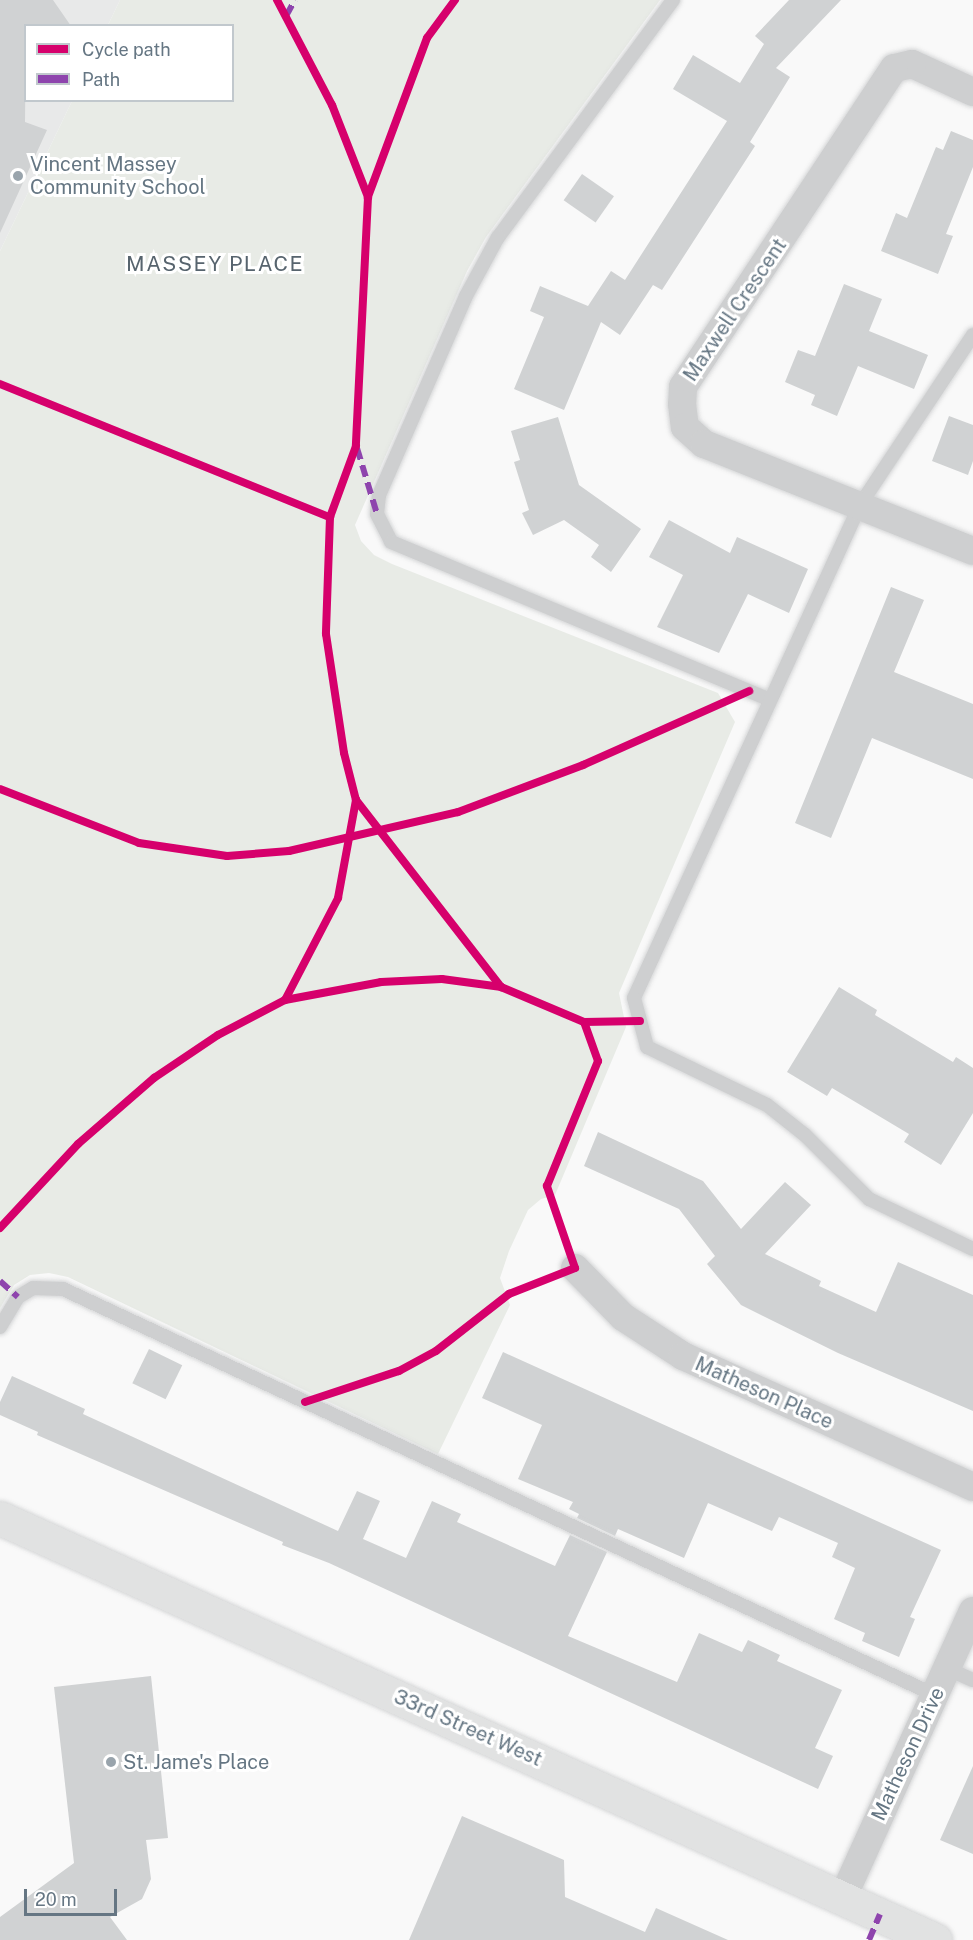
<!DOCTYPE html>
<style>
body{margin:0}
#map{position:relative;width:973px;height:1940px;overflow:hidden;background:#f9f9f9;font-family:"Public Sans",sans-serif}
div>[style]{position:absolute}
.built>*{inset:0;background:#e8e9e9}
.green>*{inset:0;background:#e8ebe6}
.building>*{inset:0;background:#d0d2d3;transform-origin:0 0}
.roads{filter:drop-shadow(0 0 2px #d5d6d7) drop-shadow(0 0 2px #d5d6d7)}
.service>*{height:14px;margin:-7px;padding:0 7px;transform-origin:7px;border-radius:7px;background:#cecfd0}
.minor>*{height:28px;margin:-14px;padding:0 14px;transform-origin:14px;border-radius:14px;background:#cecfd0}
.secondary>*{height:33px;margin:-16.5px;padding:0 16.5px;transform-origin:16.5px;border-radius:16.5px;background:#e1e2e2}
.quiet>*{height:6px;margin-top:-3px;transform-origin:0;background:repeating-linear-gradient(90deg,#8e44ad 0 12px,transparent 0 18px)}
.cycleway>*{height:8px;margin:-4px;padding:0 4px;transform-origin:4px;border-radius:4px;background:#d6006c}
.dots>*{width:16px;height:16px;translate:-50% -50%;box-sizing:border-box;border:3px solid #fff;border-radius:50%}
span{translate:-50% -50%;white-space:nowrap;text-align:center;line-height:1.15;-webkit-text-stroke:6px #fff;paint-order:stroke}
.poi-label{font-size:20px;color:#657683}
.left{translate:0 -50%;text-align:left}
.street-label{font-size:20px;color:#657683}
.neighbourhood-label{font-size:21px;color:#57646e;letter-spacing:1.5px}
.legend{position:absolute;left:24px;top:24px;width:210px;height:78px;box-sizing:border-box;background:#fff;border:2px solid #c1c8cd;margin:0;padding:8px 10px;list-style:none;font-size:18px;color:#657683}
.legend li{display:flex;align-items:center;gap:12px;height:30px}
.legend b{width:30px;border:2px solid #c1c8cd}
.scale{position:absolute;left:24px;top:1889px;width:93px;height:27px;box-sizing:border-box;border:3px solid #657683;border-top:0;padding-left:8px;font-size:18px;line-height:21px;white-space:nowrap;color:#657683;-webkit-text-stroke:4px #fff;paint-order:stroke}
</style>
<div id="map">
<div class="built">
<div style="clip-path:polygon(0 0,120px 0,108px 25px,26px 26px,26px 100px,72px 101px,0 251px)"></div>
</div>
<div class="green">
<div style="clip-path:polygon(120px 0,660px 0,486px 237px,467px 271px,355px 525px,361px 541px,374px 555px,392px 564px,718px 693px,735px 722px,619px 993px,626px 1027px,555px 1195px,541px 1199px,528px 1210px,509px 1251px,500px 1278px,510px 1305px,438px 1454px,68px 1277px,49px 1273px,30px 1275px,14px 1285px,0 1308px,0 251px,72px 101px,232px 100px,232px 26px,108px 25px)"></div>
</div>
<div class="building">
<div style="clip-path:polygon(0 0,53px 0,71px 26px,26px 26px,25px 122px,47px 130px,0 233px)"></div>
<div style="clip-path:polygon(789px 0,841px 0,776px 68px,790px 77px,750px 142px,755px 146px,662px 290px,653px 285px,620px 335px,601px 322px,564px 410px,514px 389px,544px 317px,530px 311px,540px 286px,588px 306px,611px 271px,625px 280px,727px 121px,673px 89px,693px 55px,740px 83px,764px 44px,755px 36px)"></div>
<div style="clip-path:polygon(951px 131px,973px 140px,973px 167px,946px 234px,953px 236px,938px 274px,881px 251px,896px 213px,907px 218px,936px 147px,943px 150px)"></div>
<div style="left:582px;top:174px;width:39px;height:32px;rotate:35deg"></div>
<div style="clip-path:polygon(844px 284px,882px 299px,869px 331px,928px 355px,914px 389px,858px 366px,837px 416px,811px 405px,815px 395px,785px 382px,798px 350px,815px 356px)"></div>
<div style="clip-path:polygon(949px 416px,973px 425px,973px 461px,968px 475px,932px 461px)"></div>
<div style="clip-path:polygon(558px 417px,579px 485px,641px 529px,611px 572px,591px 557px,599px 545px,564px 520px,533px 535px,522px 513px,529px 510px,514px 462px,520px 460px,511px 431px)"></div>
<div style="clip-path:polygon(669px 520px,730px 553px,737px 537px,808px 569px,789px 613px,748px 594px,719px 653px,657px 627px,683px 575px,649px 557px)"></div>
<div style="clip-path:polygon(891px 587px,924px 600px,894px 672px,973px 704px,973px 779px,872px 738px,831px 838px,795px 823px)"></div>
<div style="clip-path:polygon(839px 987px,877px 1010px,875px 1015px,953px 1062px,956px 1057px,973px 1068px,973px 1113px,941px 1165px,904px 1142px,909px 1134px,832px 1088px,827px 1096px,787px 1072px)"></div>
<div style="clip-path:polygon(598px 1132px,703px 1181px,741px 1229px,785px 1182px,811px 1205px,765px 1254px,821px 1281px,819px 1286px,876px 1312px,898px 1262px,973px 1295px,973px 1411px,838px 1353px,741px 1305px,707px 1264px,715px 1256px,679px 1209px,584px 1166px)"></div>
<div style="left:149px;top:1349px;width:37px;height:38px;rotate:26deg"></div>
<div style="clip-path:polygon(503px 1352px,941px 1550px,910px 1617px,915px 1619px,899px 1657px,862px 1641px,865px 1633px,834px 1619px,855px 1568px,832px 1557px,838px 1543px,779px 1517px,772px 1531px,708px 1503px,684px 1558px,618px 1529px,615px 1536px,577px 1518px,579px 1514px,569px 1509px,573px 1502px,518px 1479px,542px 1425px,482px 1398px)"></div>
<div style="clip-path:polygon(12px 1376px,85px 1409px,83px 1414px,338px 1531px,357px 1491px,380px 1501px,363px 1539px,406px 1558px,432px 1501px,461px 1514px,457px 1522px,555px 1566px,570px 1535px,607px 1552px,568px 1636px,677px 1682px,699px 1633px,742px 1652px,748px 1640px,780px 1655px,777px 1661px,842px 1690px,815px 1748px,833px 1756px,818px 1789px,329px 1563px,282px 1545px,283px 1542px,37px 1435px,38px 1432px,0 1415px,0 1402px)"></div>
<div style="clip-path:polygon(151px 1676px,168px 1838px,146px 1840px,151px 1879px,142px 1899px,110px 1917px,127px 1940px,0 1940px,0 1917px,74px 1863px,54px 1687px)"></div>
<div style="clip-path:polygon(973px 1766px,973px 1854px,940px 1840px)"></div>
<div style="clip-path:polygon(462px 1816px,564px 1860px,565px 1897px,645px 1932px,656px 1908px,728px 1940px,409px 1940px)"></div>
</div>
<div class="roads">
<div class="service">
<div style="left:673px;top:0;width:295px;rotate:126.4deg"></div>
<div style="left:498px;top:237px;width:67px;rotate:118.5deg"></div>
<div style="left:466px;top:296px;width:217px;rotate:113.6deg"></div>
<div style="left:379px;top:495px;width:19px;rotate:96deg"></div>
<div style="left:377px;top:514px;width:31px;rotate:63deg"></div>
<div style="left:391px;top:542px;width:409px;rotate:22.6deg"></div>
<div style="left:973px;top:335px;width:204px;rotate:123.6deg"></div>
<div style="left:860px;top:505px;width:542px;rotate:114.63deg"></div>
<div style="left:634px;top:998px;width:51px;rotate:75.1deg"></div>
<div style="left:647px;top:1047px;width:133px;rotate:25.8deg"></div>
<div style="left:767px;top:1105px;width:48px;rotate:38.3deg"></div>
<div style="left:805px;top:1135px;width:91px;rotate:45deg"></div>
<div style="left:869px;top:1199px;width:115px;rotate:25.7deg"></div>
<div style="left:0;top:1327px;width:35px;rotate:-59deg"></div>
<div style="left:18px;top:1297px;width:17px;rotate:-31deg"></div>
<div style="left:33px;top:1288px;width:30px;rotate:2deg"></div>
<div style="left:63px;top:1289px;width:962px;rotate:24.97deg"></div>
<div style="left:948px;top:1669px;width:27px;rotate:24deg"></div>
</div>
<div class="minor">
<div style="left:973px;top:92px;width:67px;rotate:-155.3deg"></div>
<div style="left:912px;top:64px;width:18px;rotate:167deg"></div>
<div style="left:894px;top:68px;width:382px;rotate:123.5deg"></div>
<div style="left:683px;top:387px;width:17px;rotate:93deg"></div>
<div style="left:682px;top:404px;width:23px;rotate:83deg"></div>
<div style="left:685px;top:427px;width:25px;rotate:42deg"></div>
<div style="left:704px;top:444px;width:289px;rotate:21.7deg"></div>
<div style="left:575px;top:1268px;width:69px;rotate:45.6deg"></div>
<div style="left:623px;top:1317px;width:72px;rotate:33deg"></div>
<div style="left:683px;top:1356px;width:318px;rotate:24.3deg"></div>
<div style="left:843px;top:1897px;width:314px;rotate:-65.6deg"></div>
</div>
<div class="secondary">
<div style="left:0;top:1518px;width:1026px;rotate:24.29deg"></div>
</div>
</div>
<div class="quiet">
<div style="left:286px;top:16px;width:18px;rotate:-61deg"></div>
<div style="left:357px;top:448px;width:69px;rotate:73.1deg"></div>
<div style="left:0;top:1281px;width:24px;rotate:42deg"></div>
<div style="left:869px;top:1940px;width:28px;rotate:-67deg"></div>
</div>
<div class="cycleway">
<div style="left:277px;top:0;width:119px;rotate:62.4deg"></div>
<div style="left:332px;top:105px;width:99px;rotate:68.6deg"></div>
<div style="left:455px;top:0;width:47px;rotate:126.4deg"></div>
<div style="left:427px;top:38px;width:170px;rotate:110.4deg"></div>
<div style="left:368px;top:197px;width:249px;rotate:92.8deg"></div>
<div style="left:356px;top:446px;width:76px;rotate:110.1deg"></div>
<div style="left:330px;top:517px;width:117px;rotate:92deg"></div>
<div style="left:326px;top:634px;width:120px;rotate:81.4deg"></div>
<div style="left:344px;top:753px;width:49px;rotate:75.7deg"></div>
<div style="left:356px;top:800px;width:237px;rotate:52.2deg"></div>
<div style="left:0;top:384px;width:356px;rotate:22deg"></div>
<div style="left:0;top:789px;width:149px;rotate:21.2deg"></div>
<div style="left:139px;top:843px;width:89px;rotate:8.4deg"></div>
<div style="left:227px;top:856px;width:62px;rotate:-4.6deg"></div>
<div style="left:289px;top:851px;width:173px;rotate:-13deg"></div>
<div style="left:458px;top:812px;width:134px;rotate:-20.6deg"></div>
<div style="left:583px;top:765px;width:182px;rotate:-24deg"></div>
<div style="left:285px;top:1000px;width:115px;rotate:-62.5deg"></div>
<div style="left:338px;top:898px;width:100px;rotate:-79.6deg"></div>
<div style="left:0;top:1228px;width:115px;rotate:-47.1deg"></div>
<div style="left:78px;top:1144px;width:101px;rotate:-41deg"></div>
<div style="left:154px;top:1078px;width:77px;rotate:-33.9deg"></div>
<div style="left:218px;top:1035px;width:76px;rotate:-27.6deg"></div>
<div style="left:285px;top:1000px;width:98px;rotate:-10.6deg"></div>
<div style="left:381px;top:982px;width:61px;rotate:-2.8deg"></div>
<div style="left:442px;top:979px;width:60px;rotate:7.7deg"></div>
<div style="left:501px;top:987px;width:90px;rotate:22.9deg"></div>
<div style="left:584px;top:1022px;width:56px;rotate:-1deg"></div>
<div style="left:305px;top:1402px;width:99px;rotate:-18.3deg"></div>
<div style="left:399px;top:1371px;width:42px;rotate:-28.4deg"></div>
<div style="left:436px;top:1351px;width:93px;rotate:-38deg"></div>
<div style="left:509px;top:1294px;width:71px;rotate:-21.5deg"></div>
<div style="left:575px;top:1268px;width:87px;rotate:-108.9deg"></div>
<div style="left:547px;top:1186px;width:135px;rotate:-67.8deg"></div>
<div style="left:598px;top:1061px;width:41px;rotate:-109.7deg"></div>
</div>
<div class="dots">
<div style="left:18px;top:176px;background:#99a4ac"></div>
<div style="left:111px;top:1762px;background:#99a4ac"></div>
</div>
<div class="poi-label">
<span class="left" style="left:30px;top:176px">Vincent Massey<br>Community School</span>
<span class="left" style="left:123px;top:1762px">St. Jame's Place</span>
</div>
<div class="street-label">
<span style="left:735px;top:310px;rotate:-56deg">Maxwell Crescent</span>
<span style="left:764px;top:1393px;rotate:24deg">Matheson Place</span>
<span style="left:468px;top:1728px;rotate:24deg">33rd Street West</span>
<span style="left:908px;top:1754px;rotate:-65deg">Matheson Drive</span>
</div>
<div class="neighbourhood-label">
<span style="left:215px;top:264px">MASSEY PLACE</span>
</div>
<ul class="legend">
<li><b style="height:8px;background:#d6006c"></b>Cycle path</li>
<li><b style="height:8px;background:#8e44ad"></b>Path</li>
</ul>
<div class="scale">20 m</div>
</div>
